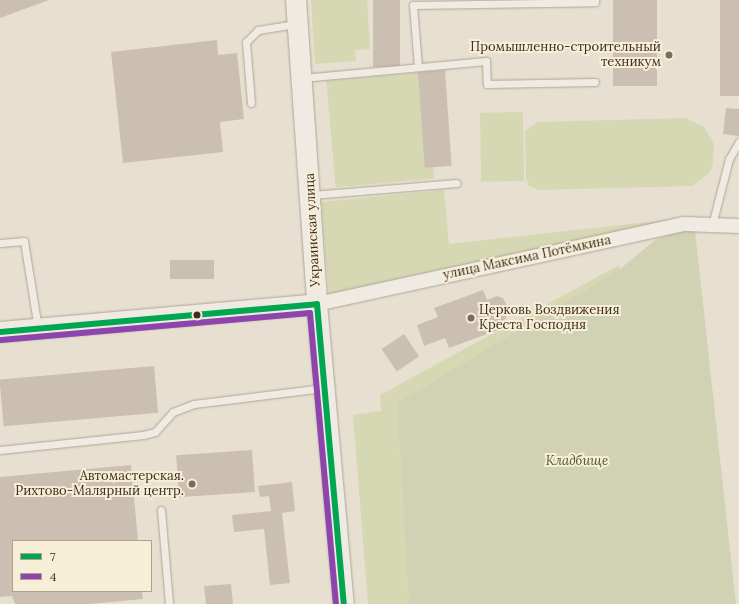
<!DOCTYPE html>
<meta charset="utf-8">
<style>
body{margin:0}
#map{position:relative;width:739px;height:604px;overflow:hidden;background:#e7e0d1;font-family:Lora,serif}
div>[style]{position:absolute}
.green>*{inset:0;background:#d6d7b3;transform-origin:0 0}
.cemetery>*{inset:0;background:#d1d1b3}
.building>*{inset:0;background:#cbbfb2;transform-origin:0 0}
.roads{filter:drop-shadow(0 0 1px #ada599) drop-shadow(0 0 1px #ada599)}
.lane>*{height:7px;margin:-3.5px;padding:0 3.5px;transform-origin:3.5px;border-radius:3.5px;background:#efebe3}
.street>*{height:14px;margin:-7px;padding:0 7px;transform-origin:7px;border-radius:7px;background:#efebe3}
.secondary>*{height:20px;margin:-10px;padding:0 10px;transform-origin:10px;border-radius:10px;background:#efebe3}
.bus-1>*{height:6px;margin:-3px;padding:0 3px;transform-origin:3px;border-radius:3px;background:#00a651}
.bus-2>*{height:6px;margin:-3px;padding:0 3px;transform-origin:3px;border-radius:3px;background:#8e44ad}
.dots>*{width:11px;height:11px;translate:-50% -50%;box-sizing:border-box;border:2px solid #f7eed8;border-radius:50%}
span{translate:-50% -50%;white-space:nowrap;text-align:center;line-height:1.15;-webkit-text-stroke:4px #f7eed8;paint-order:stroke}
.poi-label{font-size:13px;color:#3d2e20}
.right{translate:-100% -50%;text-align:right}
.left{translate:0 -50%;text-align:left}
.street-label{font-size:13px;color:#3d2e20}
.park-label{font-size:13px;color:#4d5a26;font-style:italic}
.legend{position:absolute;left:12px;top:540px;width:140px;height:52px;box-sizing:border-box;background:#f7eed8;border:1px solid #ada18e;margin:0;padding:5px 7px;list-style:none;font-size:12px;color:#3d2e20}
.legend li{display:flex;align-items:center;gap:8px;height:20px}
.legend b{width:20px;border:1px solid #ada18e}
</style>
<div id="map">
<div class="green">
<div style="clip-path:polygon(311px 0,367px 0,370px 49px,355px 50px,356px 61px,315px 64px)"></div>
<div style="left:425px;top:72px;width:107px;height:99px;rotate:85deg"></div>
<div style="left:523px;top:112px;width:69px;height:43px;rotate:89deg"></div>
<div style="clip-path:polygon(686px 118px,704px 127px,714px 144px,713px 165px,709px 173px,693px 186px,539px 190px,529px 186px,526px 178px,525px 131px,537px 122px)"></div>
<div style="clip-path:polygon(444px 190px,449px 244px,674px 219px,329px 295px,321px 202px)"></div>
<div style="clip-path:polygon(619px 265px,620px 269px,397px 403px,409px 604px,368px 604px,353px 415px,381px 411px,380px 395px)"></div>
</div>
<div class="cemetery">
<div style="clip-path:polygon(679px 231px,695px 231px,736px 604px,409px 604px,397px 403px,620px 269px,655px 240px)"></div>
</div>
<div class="building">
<div style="clip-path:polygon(0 0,49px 0,0 18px)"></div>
<div style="left:373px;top:0;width:27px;height:67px"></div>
<div style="left:613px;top:0;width:44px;height:86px"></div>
<div style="left:720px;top:0;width:19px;height:96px"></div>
<div style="clip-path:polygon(217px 40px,218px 55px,237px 53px,244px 119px,220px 122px,223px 152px,123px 163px,111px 52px)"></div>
<div style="left:445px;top:70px;width:96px;height:27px;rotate:86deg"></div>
<div style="clip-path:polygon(726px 108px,739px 109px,739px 136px,723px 134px)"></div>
<div style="left:214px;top:260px;width:19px;height:44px;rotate:90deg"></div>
<div style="clip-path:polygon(483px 290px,487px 300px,497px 296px,503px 298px,507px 306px,506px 319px,495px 323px,498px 330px,449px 348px,445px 338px,424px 346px,417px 325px,438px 317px,434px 308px)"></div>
<div style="left:404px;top:334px;width:27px;height:27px;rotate:56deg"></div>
<div style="left:154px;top:366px;width:47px;height:155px;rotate:85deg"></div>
<div style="left:252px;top:450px;width:42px;height:76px;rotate:86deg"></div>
<div style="clip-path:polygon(131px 465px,138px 541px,13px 541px,13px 591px,142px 591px,143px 599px,89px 604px,15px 604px,12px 596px,0 597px,0 477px)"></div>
<div style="clip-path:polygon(292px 482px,295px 511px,282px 513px,290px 583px,270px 585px,264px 529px,234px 532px,232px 515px,271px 511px,269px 496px,260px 497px,258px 486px)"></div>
<div style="clip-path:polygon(231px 584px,233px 604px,206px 604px,204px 586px)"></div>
</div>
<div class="roads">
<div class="lane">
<div style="left:418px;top:67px;width:62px;rotate:-94.6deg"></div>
<div style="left:413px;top:5px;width:182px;rotate:-0.9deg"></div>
<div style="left:595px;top:2px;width:2px;rotate:-90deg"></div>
<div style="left:302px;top:78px;width:185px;rotate:-5.3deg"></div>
<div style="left:486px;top:61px;width:23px;rotate:88deg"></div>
<div style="left:487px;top:84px;width:108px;rotate:-1.1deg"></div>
<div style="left:251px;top:103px;width:61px;rotate:-94.7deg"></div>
<div style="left:246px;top:42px;width:17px;rotate:-45deg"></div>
<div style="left:258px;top:30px;width:38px;rotate:-9deg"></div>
<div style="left:312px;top:195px;width:145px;rotate:-4.7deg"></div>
<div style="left:712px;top:225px;width:68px;rotate:-75.6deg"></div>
<div style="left:729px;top:159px;width:20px;rotate:-60deg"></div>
<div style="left:0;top:243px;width:24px;rotate:-5deg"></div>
<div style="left:24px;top:241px;width:88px;rotate:80.9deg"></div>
<div style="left:0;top:450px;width:144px;rotate:-6deg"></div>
<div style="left:143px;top:435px;width:12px;rotate:-14deg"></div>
<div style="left:155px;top:432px;width:27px;rotate:-48deg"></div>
<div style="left:173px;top:412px;width:22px;rotate:-21deg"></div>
<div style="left:194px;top:404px;width:130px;rotate:-7.1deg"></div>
<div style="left:161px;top:510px;width:94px;rotate:85.1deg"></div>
</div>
<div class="street">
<div style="left:317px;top:304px;width:376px;rotate:-12.3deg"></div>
<div style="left:684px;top:224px;width:55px;rotate:2.1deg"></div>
</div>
<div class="secondary">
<div style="left:296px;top:0;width:305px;rotate:86deg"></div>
<div style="left:317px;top:304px;width:301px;rotate:84.9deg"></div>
<div style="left:0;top:332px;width:318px;rotate:-5deg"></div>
</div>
</div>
<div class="bus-1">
<div style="left:0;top:332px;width:318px;rotate:-5deg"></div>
<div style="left:317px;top:304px;width:301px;rotate:84.9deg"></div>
</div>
<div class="bus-2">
<div style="left:1px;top:340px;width:310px;rotate:-5deg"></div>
<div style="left:310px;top:313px;width:292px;rotate:84.9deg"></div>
</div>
<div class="dots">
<div style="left:669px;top:55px;background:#786c5e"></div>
<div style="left:197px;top:315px;background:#3d2e20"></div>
<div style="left:471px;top:318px;background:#786c5e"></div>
<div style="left:192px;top:484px;background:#786c5e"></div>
</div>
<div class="poi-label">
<span class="right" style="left:661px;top:55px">Промышленно-строительный<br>техникум</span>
<span class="left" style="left:479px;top:318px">Церковь Воздвижения<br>Креста Господня</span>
<span class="right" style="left:184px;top:484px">Автомастерская.<br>Рихтово-Малярный центр.</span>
</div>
<div class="street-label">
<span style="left:313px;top:230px;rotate:-93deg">Украинская улица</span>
<span style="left:527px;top:258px;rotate:-12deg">улица Максима Потёмкина</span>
</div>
<div class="park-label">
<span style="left:577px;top:461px">Кладбище</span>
</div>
<ul class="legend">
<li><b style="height:5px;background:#00a651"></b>7</li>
<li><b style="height:5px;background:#8e44ad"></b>4</li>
</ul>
</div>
